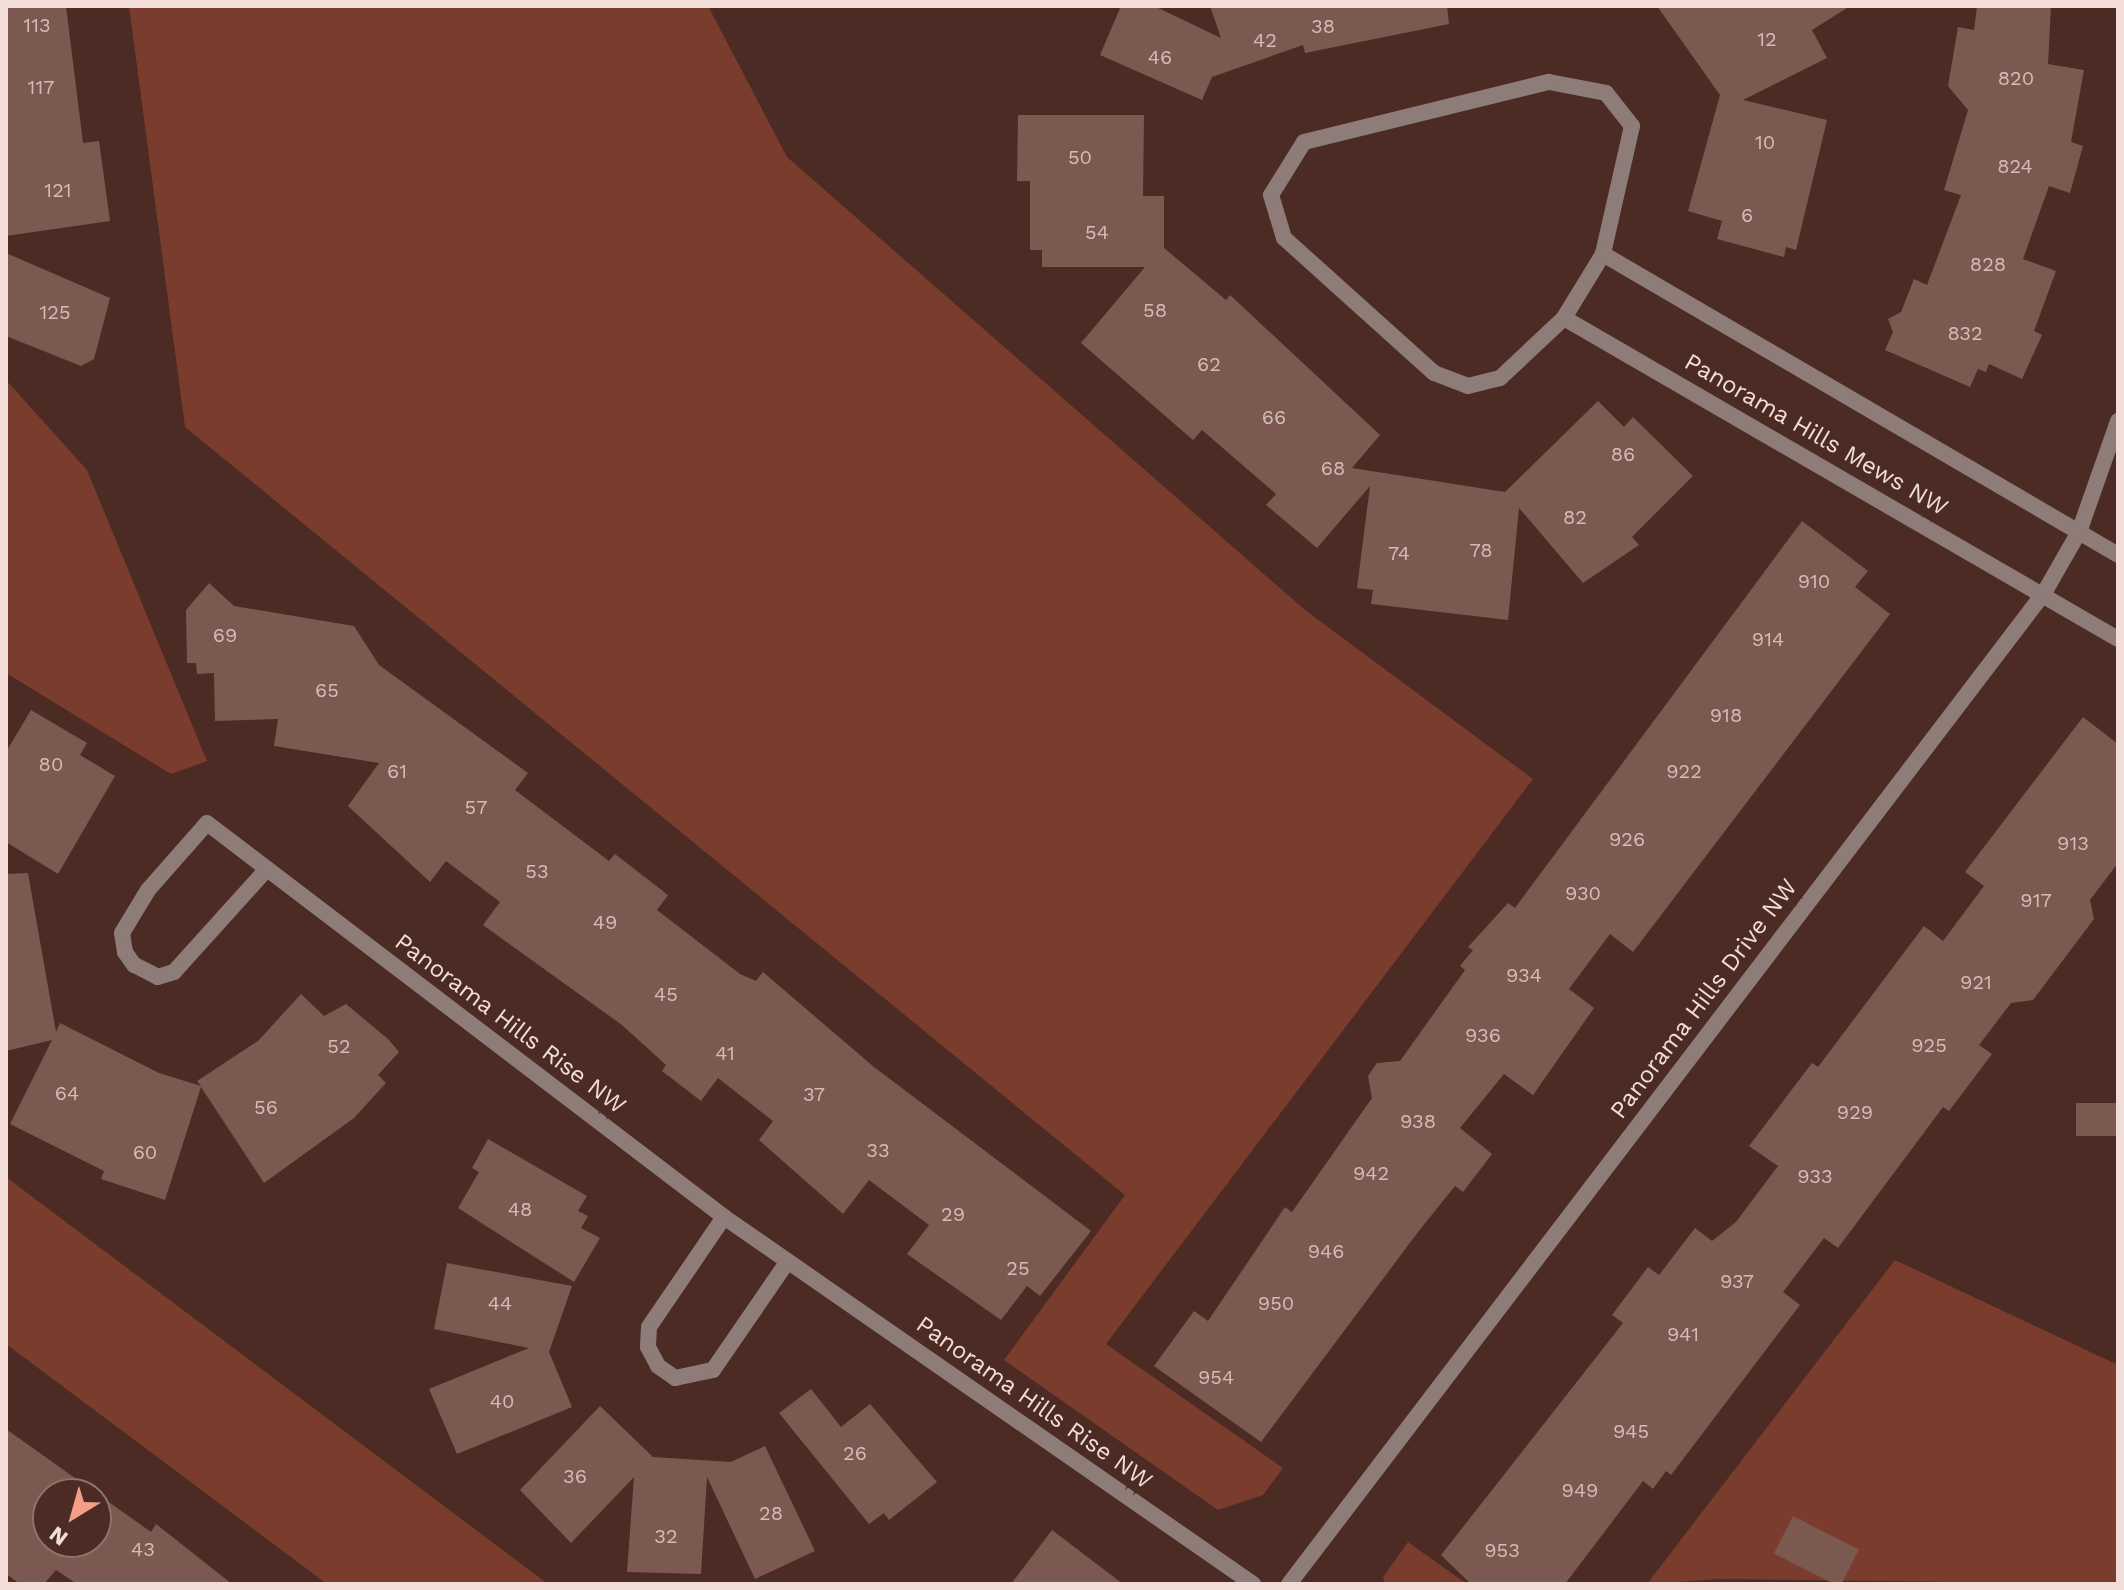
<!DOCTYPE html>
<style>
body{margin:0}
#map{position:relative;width:2124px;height:1590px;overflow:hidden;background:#4b2b23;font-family:"Work Sans",sans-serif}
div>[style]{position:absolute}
.green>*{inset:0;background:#793c2d}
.building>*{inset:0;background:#7c5950;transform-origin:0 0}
.minor>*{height:16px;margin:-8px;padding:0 8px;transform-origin:8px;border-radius:8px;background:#8d7c78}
.tertiary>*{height:16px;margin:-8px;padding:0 8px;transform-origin:8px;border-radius:8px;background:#8d7c78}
span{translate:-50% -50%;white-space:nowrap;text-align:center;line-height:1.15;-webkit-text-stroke:7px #4b2b23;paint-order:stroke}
.number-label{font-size:20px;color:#d4bcb6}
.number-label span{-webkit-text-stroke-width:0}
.street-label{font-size:24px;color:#f2ddd8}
.frame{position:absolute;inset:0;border:8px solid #f2ddd8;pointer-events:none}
.north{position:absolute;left:32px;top:1478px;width:80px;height:80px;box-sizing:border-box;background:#4b2b23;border:2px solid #8e726b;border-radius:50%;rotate:217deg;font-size:22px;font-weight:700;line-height:32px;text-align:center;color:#f2ddd8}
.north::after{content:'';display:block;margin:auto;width:28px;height:36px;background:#f49e88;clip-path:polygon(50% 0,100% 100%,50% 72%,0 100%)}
</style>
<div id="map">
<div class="green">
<div style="clip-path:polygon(129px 6px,708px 6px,787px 157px,1305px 610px,1533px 779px,1106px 1344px,1283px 1468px,1263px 1495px,1218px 1510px,1004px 1360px,1125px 1195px,185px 427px)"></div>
<div style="clip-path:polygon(6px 380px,87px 470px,207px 761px,171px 774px,6px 673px)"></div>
<div style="clip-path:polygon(6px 1177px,548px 1584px,327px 1584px,6px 1344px)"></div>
<div style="clip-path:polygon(1895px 1260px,2118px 1365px,2118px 1584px,1720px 1579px,1647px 1584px)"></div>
<div style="clip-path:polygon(1408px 1542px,1467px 1584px,1385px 1584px,1383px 1577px)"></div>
</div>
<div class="building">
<div style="clip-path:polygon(6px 6px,66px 6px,83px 143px,99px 141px,110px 221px,6px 236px)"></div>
<div style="clip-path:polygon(1121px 6px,1154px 6px,1221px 38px,1210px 6px,1447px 6px,1449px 24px,1305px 53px,1303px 45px,1212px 77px,1202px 100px,1100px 55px)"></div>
<div style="clip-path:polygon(1657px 6px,1850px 6px,1812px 30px,1827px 58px,1743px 100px,1827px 120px,1796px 250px,1786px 247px,1784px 257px,1717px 239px,1722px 221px,1688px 211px,1720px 95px)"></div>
<div style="clip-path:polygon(1977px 6px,2051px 6px,2048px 64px,2084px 70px,2071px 142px,2083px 146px,2070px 193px,2049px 186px,2023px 259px,2056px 271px,2034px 331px,2042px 335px,2022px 379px,1989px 364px,1986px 372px,1978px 369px,1970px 387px,1885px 350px,1893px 332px,1888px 319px,1901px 312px,1914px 279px,1927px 285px,1961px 195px,1944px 190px,1968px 110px,1948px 86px,1958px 27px,1974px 30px)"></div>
<div style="clip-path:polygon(1018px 115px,1144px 115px,1143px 196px,1164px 196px,1164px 248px,1226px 300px,1230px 295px,1380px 435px,1352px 468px,1505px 492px,1598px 401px,1624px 427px,1633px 417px,1693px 476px,1632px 537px,1639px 545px,1583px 583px,1519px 508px,1508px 620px,1371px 604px,1373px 590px,1357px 588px,1370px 486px,1317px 548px,1266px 505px,1276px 494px,1202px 430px,1193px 440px,1081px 343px,1145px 267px,1042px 267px,1042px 250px,1030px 250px,1030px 181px,1017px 181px)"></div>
<div style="clip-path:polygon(6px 253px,110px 298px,94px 359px,81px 366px,6px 336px)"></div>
<div style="clip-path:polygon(1802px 521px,1868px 571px,1855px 587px,1890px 614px,1633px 952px,1610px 934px,1569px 989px,1594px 1008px,1533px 1095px,1504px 1074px,1460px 1128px,1492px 1154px,1463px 1192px,1455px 1186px,1418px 1232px,1261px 1442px,1154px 1366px,1194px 1311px,1208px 1321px,1285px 1207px,1292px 1212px,1372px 1098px,1368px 1076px,1377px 1063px,1400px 1061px,1465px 970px,1460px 966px,1473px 950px,1468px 947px,1508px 903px,1515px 908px)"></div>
<div style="clip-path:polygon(209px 583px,234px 606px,354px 626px,379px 665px,528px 773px,515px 790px,609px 861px,615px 854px,668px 895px,657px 910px,740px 974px,756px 981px,763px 972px,874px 1067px,1091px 1231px,1040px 1296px,1027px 1286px,1001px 1320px,907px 1254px,929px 1225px,869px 1180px,843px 1214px,759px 1140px,773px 1121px,718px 1078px,701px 1101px,662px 1071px,666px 1065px,622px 1025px,483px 925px,500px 902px,446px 861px,430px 882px,348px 806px,379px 763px,274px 746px,278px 719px,215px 721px,214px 673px,197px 674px,196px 663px,187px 663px,186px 610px)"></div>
<div style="clip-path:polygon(31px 710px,87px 743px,80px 755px,115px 776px,58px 874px,6px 842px,6px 752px)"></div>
<div style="clip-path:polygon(2083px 717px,2118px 744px,2118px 863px,2090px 900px,2094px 919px,2033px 1000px,2011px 1003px,1979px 1045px,1992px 1054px,1949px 1111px,1943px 1107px,1838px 1248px,1824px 1238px,1783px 1292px,1800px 1305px,1671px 1475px,1666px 1471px,1653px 1489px,1643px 1481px,1565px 1584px,1471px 1584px,1441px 1555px,1623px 1323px,1612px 1315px,1648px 1267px,1659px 1275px,1695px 1228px,1712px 1241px,1736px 1222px,1778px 1166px,1749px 1146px,1812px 1063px,1818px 1067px,1924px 926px,1943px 941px,1984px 886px,1965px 872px)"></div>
<div style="clip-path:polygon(28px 873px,56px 1032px,60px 1023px,159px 1073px,201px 1086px,197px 1081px,258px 1041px,301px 994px,324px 1016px,346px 1004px,388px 1039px,399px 1052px,378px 1075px,386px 1083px,354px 1118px,264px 1183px,201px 1087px,165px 1200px,101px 1179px,104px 1171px,10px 1124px,52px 1040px,6px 1051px,6px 874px)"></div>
<div style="left:2118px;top:1103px;width:33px;height:42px;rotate:90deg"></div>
<div style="clip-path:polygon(488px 1139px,587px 1196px,578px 1211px,588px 1216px,581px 1228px,600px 1238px,574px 1282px,458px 1208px,479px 1172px,472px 1168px)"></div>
<div style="clip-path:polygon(447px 1263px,572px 1286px,549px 1352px,572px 1407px,457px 1454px,429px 1389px,529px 1348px,434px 1329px)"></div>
<div style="clip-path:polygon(811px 1389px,841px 1427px,870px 1404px,937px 1482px,889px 1520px,884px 1513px,869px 1524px,779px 1413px)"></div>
<div style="clip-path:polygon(600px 1406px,653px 1457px,731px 1462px,765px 1446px,815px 1551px,755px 1579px,707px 1477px,701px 1574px,627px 1572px,634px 1477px,571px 1543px,520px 1490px)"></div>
<div style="clip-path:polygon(evenodd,6px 1429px,151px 1532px,156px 1524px,232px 1584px,77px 1584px,56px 1570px,44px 1584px,20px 1584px,6px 1574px,6px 1429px,48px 1494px,96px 1494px,96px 1542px,48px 1542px,48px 1494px)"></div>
<div style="left:1793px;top:1516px;width:74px;height:42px;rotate:27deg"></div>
<div style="clip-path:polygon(1052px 1530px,1123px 1584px,1011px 1584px)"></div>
</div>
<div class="minor">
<div style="left:1549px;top:82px;width:58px;rotate:10.9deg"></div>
<div style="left:1606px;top:93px;width:42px;rotate:51.8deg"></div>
<div style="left:1632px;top:126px;width:131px;rotate:102.8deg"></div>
<div style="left:1603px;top:254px;width:75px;rotate:121.4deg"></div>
<div style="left:1564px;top:318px;width:88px;rotate:136.8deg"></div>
<div style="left:1500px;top:378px;width:33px;rotate:166deg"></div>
<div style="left:1468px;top:386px;width:36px;rotate:-159deg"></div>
<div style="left:1434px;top:373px;width:202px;rotate:-138deg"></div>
<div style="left:1284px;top:238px;width:45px;rotate:-106.8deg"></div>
<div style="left:1271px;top:195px;width:62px;rotate:-58.1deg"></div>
<div style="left:1304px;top:142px;width:252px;rotate:-13.8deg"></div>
<div style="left:1603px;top:254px;width:597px;rotate:30.3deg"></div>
<div style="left:1564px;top:318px;width:640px;rotate:30.09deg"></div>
<div style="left:267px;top:869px;width:139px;rotate:132.1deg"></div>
<div style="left:174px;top:972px;width:17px;rotate:163deg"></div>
<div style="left:158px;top:977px;width:27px;rotate:-153deg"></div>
<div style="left:134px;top:965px;width:16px;rotate:-125deg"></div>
<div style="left:125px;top:952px;width:19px;rotate:-99deg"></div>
<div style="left:122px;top:933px;width:50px;rotate:-58.8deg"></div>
<div style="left:148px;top:890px;width:89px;rotate:-48.6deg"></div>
<div style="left:207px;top:823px;width:650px;rotate:37.31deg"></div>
<div style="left:724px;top:1217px;width:644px;rotate:34.75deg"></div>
<div style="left:724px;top:1217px;width:133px;rotate:124.3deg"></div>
<div style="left:649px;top:1327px;width:20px;rotate:93deg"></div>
<div style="left:648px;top:1347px;width:21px;rotate:62deg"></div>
<div style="left:658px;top:1366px;width:21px;rotate:35deg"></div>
<div style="left:675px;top:1378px;width:39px;rotate:-12deg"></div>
<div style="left:713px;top:1370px;width:132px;rotate:-55.5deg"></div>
</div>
<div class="tertiary">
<div style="left:1289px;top:1584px;width:1246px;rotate:-52.7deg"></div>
<div style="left:2044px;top:593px;width:70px;rotate:-60.2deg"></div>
<div style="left:2079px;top:532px;width:118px;rotate:-70.6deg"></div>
</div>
<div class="number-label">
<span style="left:37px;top:25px">113</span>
<span style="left:1323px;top:26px">38</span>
<span style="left:1767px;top:39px">12</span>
<span style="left:1265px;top:40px">42</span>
<span style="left:1160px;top:57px">46</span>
<span style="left:2016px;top:78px">820</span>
<span style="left:41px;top:87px">117</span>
<span style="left:1765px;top:142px">10</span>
<span style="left:1080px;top:157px">50</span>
<span style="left:2015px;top:166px">824</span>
<span style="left:58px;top:190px">121</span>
<span style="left:1747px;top:215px">6</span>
<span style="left:1097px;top:232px">54</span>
<span style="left:1988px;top:264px">828</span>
<span style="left:1155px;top:310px">58</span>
<span style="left:55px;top:312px">125</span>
<span style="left:1965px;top:333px">832</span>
<span style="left:1209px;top:364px">62</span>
<span style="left:1274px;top:417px">66</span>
<span style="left:1623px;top:454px">86</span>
<span style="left:1333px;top:468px">68</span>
<span style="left:1575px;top:517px">82</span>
<span style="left:1481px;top:550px">78</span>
<span style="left:1399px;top:553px">74</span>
<span style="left:1814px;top:581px">910</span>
<span style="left:225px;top:635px">69</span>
<span style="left:1768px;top:639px">914</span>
<span style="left:327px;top:690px">65</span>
<span style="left:1726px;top:715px">918</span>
<span style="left:51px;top:764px">80</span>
<span style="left:397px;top:771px">61</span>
<span style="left:1684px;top:771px">922</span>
<span style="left:476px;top:807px">57</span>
<span style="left:1627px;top:839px">926</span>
<span style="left:2073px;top:843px">913</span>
<span style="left:537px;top:871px">53</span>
<span style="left:1583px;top:893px">930</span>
<span style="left:2036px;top:900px">917</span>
<span style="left:605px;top:922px">49</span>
<span style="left:1524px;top:975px">934</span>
<span style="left:1976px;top:982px">921</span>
<span style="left:666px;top:994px">45</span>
<span style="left:1483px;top:1035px">936</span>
<span style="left:1929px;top:1045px">925</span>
<span style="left:339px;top:1046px">52</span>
<span style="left:725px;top:1053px">41</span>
<span style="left:67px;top:1093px">64</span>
<span style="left:814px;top:1094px">37</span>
<span style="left:266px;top:1107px">56</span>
<span style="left:1855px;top:1112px">929</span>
<span style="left:1418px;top:1121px">938</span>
<span style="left:878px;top:1150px">33</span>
<span style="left:145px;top:1152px">60</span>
<span style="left:1371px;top:1173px">942</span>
<span style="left:1815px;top:1176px">933</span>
<span style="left:520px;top:1209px">48</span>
<span style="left:953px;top:1214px">29</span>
<span style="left:1326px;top:1251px">946</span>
<span style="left:1018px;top:1268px">25</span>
<span style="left:1737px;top:1281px">937</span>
<span style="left:500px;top:1303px">44</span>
<span style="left:1276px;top:1303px">950</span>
<span style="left:1683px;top:1334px">941</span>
<span style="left:1216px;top:1377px">954</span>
<span style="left:502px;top:1401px">40</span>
<span style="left:1631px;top:1431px">945</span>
<span style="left:855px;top:1453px">26</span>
<span style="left:575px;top:1476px">36</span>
<span style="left:1580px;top:1490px">949</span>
<span style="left:771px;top:1513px">28</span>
<span style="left:666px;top:1536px">32</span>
<span style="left:143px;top:1549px">43</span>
<span style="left:1502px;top:1550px">953</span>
</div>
<div class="street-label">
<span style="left:1816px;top:435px;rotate:30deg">Panorama Hills Mews NW</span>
<span style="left:1704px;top:999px;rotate:-53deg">Panorama Hills Drive NW</span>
<span style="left:510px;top:1024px;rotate:37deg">Panorama Hills Rise NW</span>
<span style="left:1034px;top:1403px;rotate:35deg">Panorama Hills Rise NW</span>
</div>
<div class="frame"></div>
<div class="north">N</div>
</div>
